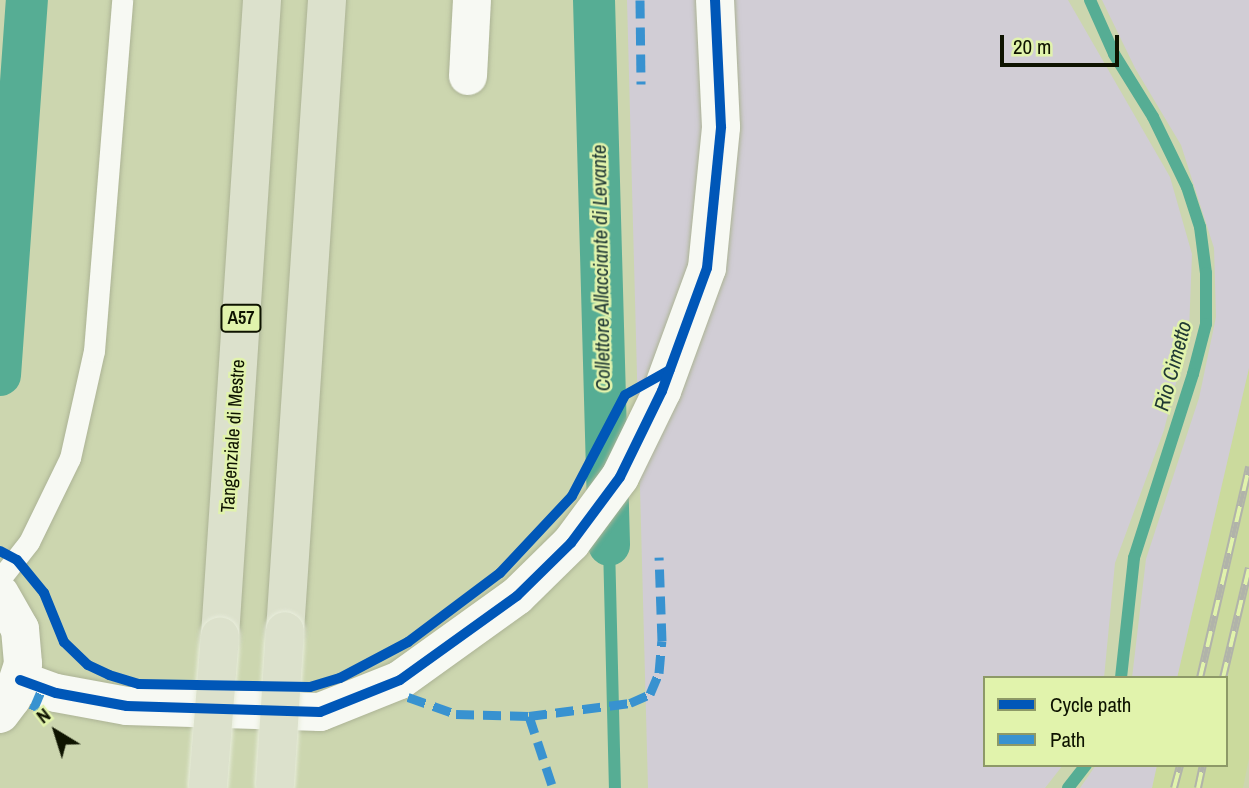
<!DOCTYPE html>
<style>
body{margin:0}
#map{position:relative;width:1249px;height:788px;overflow:hidden;background:#ccd6af;font-family:"Archivo Narrow",sans-serif}
div>[style]{position:absolute}
.built>*{inset:0;background:#cbda9d}
.green>*{inset:0;background:#d1cdd5}
.stream>*{height:12px;margin:-6px;padding:0 6px;transform-origin:6px;border-radius:6px;background:#56ad94}
.canal>*{height:42px;margin:-21px;padding:0 21px;transform-origin:21px;border-radius:21px;background:#56ad94}
.roads{filter:drop-shadow(0 0 2px #acb395) drop-shadow(0 0 2px #acb395)}
.service>*{height:21px;margin:-10.5px;padding:0 10.5px;transform-origin:10.5px;border-radius:10.5px;background:#f7f9f3}
.minor>*{height:38px;margin:-19px;padding:0 19px;transform-origin:19px;border-radius:19px;background:#f7f9f3}
.motorway>*{height:38px;margin:-19px;padding:0 19px;transform-origin:19px;border-radius:19px;background:#dce1cc}
.rail>*{height:8px;margin-top:-4px;transform-origin:0;background:repeating-linear-gradient(90deg,#e1f3ac 0 16px,#b1b3aa 0 32px);box-sizing:border-box;border-block:2px solid #b1b3aa}
.bridges{filter:drop-shadow(0 0 2px #e8eddb) drop-shadow(0 0 2px #e8eddb)}
.motorway-bridge>*{height:38px;margin:-19px;padding:0 19px;transform-origin:19px;border-radius:19px;background:#dce1cc}
.quiet>*{height:9px;margin-top:-4.5px;transform-origin:0;background:repeating-linear-gradient(90deg,#3892d0 0 18px,transparent 0 27px)}
.cycleway>*{height:10px;margin:-5px;padding:0 5px;transform-origin:5px;border-radius:5px;background:#0057b8}
span{translate:-50% -50%;white-space:nowrap;text-align:center;line-height:1.15;-webkit-text-stroke:5px #e1f3ac;paint-order:stroke}
.shield-label span{padding:2px 5px;background:#e1f3ac;border:2px solid;border-radius:5px;-webkit-text-stroke-width:0}
.shield-label{font-size:18px;color:#0e1300;font-weight:700}
.street-label{font-size:19px;color:#0e1300}
.water-label{font-size:21px;color:#203934;font-style:italic}
.legend{position:absolute;left:983px;top:676px;width:245px;height:91px;box-sizing:border-box;background:#e1f3ac;border:2px solid #8d9967;margin:0;padding:9px 12px;list-style:none;font-size:21px;color:#0e1300}
.legend li{display:flex;align-items:center;gap:14px;height:35px}
.legend b{width:35px;border:2px solid #8d9967}
.north{position:absolute;left:21px;top:697px;width:70px;height:70px;-webkit-text-stroke:5px #e1f3ac;paint-order:stroke;rotate:322deg;font-size:19px;font-weight:700;line-height:28px;text-align:center;color:#0e1300}
.north::after{content:'';display:block;margin:auto;width:24px;height:32px;background:#0e1300;clip-path:polygon(50% 0,100% 100%,50% 72%,0 100%)}
.scale{position:absolute;left:1000px;top:35px;width:119px;height:32px;box-sizing:border-box;border:4px solid #0e1300;border-top:0;padding-left:9px;font-size:21px;line-height:24px;white-space:nowrap;color:#0e1300;-webkit-text-stroke:5px #e1f3ac;paint-order:stroke}
</style>
<div id="map">
<div class="built">
<div style="clip-path:polygon(1249px 368px,1249px 758px,1243px 788px,1152px 788px,1157px 765px,1226px 765px,1226px 678px,1177px 678px)"></div>
</div>
<div class="green">
<div style="clip-path:polygon(627px 0,1068px 0,1170px 177px,1192px 254px,1189px 331px,1164px 430px,1115px 563px,1104px 678px,985px 678px,985px 765px,1063px 765px,1045px 788px,648px 788px)"></div>
<div style="clip-path:polygon(1102px 0,1249px 0,1249px 368px,1177px 678px,1132px 678px,1146px 559px,1199px 398px,1216px 317px,1214px 248px,1181px 145px,1135px 68px)"></div>
<div style="clip-path:polygon(1096px 765px,1157px 765px,1152px 788px,1080px 788px)"></div>
</div>
<div class="stream">
<div style="left:1090px;top:0;width:59px;rotate:66deg"></div>
<div style="left:1114px;top:54px;width:74px;rotate:58.2deg"></div>
<div style="left:1153px;top:117px;width:78px;rotate:64.1deg"></div>
<div style="left:1187px;top:187px;width:42px;rotate:72deg"></div>
<div style="left:1200px;top:227px;width:46px;rotate:82.6deg"></div>
<div style="left:1206px;top:273px;width:51px;rotate:90deg"></div>
<div style="left:1206px;top:324px;width:52px;rotate:104.6deg"></div>
<div style="left:1193px;top:374px;width:193px;rotate:107.8deg"></div>
<div style="left:1134px;top:558px;width:121px;rotate:96.2deg"></div>
<div style="left:609px;top:545px;width:243px;rotate:88.6deg"></div>
<div style="left:1068px;top:788px;width:29px;rotate:-52deg"></div>
</div>
<div class="canal">
<div style="left:594px;top:0;width:545px;rotate:88.42deg"></div>
<div style="left:0;top:375px;width:376px;rotate:-85.9deg"></div>
</div>
<div class="roads">
<div class="service">
<div style="left:0;top:579px;width:47px;rotate:-51.9deg"></div>
<div style="left:29px;top:542px;width:93px;rotate:-64deg"></div>
<div style="left:70px;top:458px;width:110px;rotate:-77.4deg"></div>
<div style="left:94px;top:351px;width:352px;rotate:-85.4deg"></div>
</div>
<div class="minor">
<div style="left:468px;top:76px;width:76px;rotate:-87deg"></div>
<div style="left:0;top:594px;width:40px;rotate:60.3deg"></div>
<div style="left:20px;top:629px;width:35px;rotate:85deg"></div>
<div style="left:23px;top:664px;width:36px;rotate:108deg"></div>
<div style="left:12px;top:698px;width:20px;rotate:127deg"></div>
<div style="left:20px;top:680px;width:38px;rotate:20deg"></div>
<div style="left:56px;top:693px;width:72px;rotate:10.4deg"></div>
<div style="left:127px;top:706px;width:193px;rotate:1.8deg"></div>
<div style="left:320px;top:712px;width:86px;rotate:-21.8deg"></div>
<div style="left:400px;top:680px;width:144px;rotate:-35.7deg"></div>
<div style="left:517px;top:596px;width:76px;rotate:-44.5deg"></div>
<div style="left:571px;top:543px;width:82px;rotate:-53.4deg"></div>
<div style="left:620px;top:477px;width:96px;rotate:-64deg"></div>
<div style="left:662px;top:391px;width:131px;rotate:-69.9deg"></div>
<div style="left:707px;top:268px;width:142px;rotate:-84.3deg"></div>
<div style="left:721px;top:127px;width:127px;rotate:-92.7deg"></div>
</div>
<div class="motorway">
<div style="left:285px;top:631px;width:632px;rotate:-86.19deg"></div>
<div style="left:220px;top:636px;width:637px;rotate:-86.22deg"></div>
</div>
</div>
<div class="rail">
<div style="left:1200px;top:678px;width:217px;rotate:-76.9deg"></div>
<div style="left:1223px;top:678px;width:113px;rotate:-76.7deg"></div>
<div style="left:1174px;top:788px;width:24px;rotate:-75deg"></div>
<div style="left:1198px;top:788px;width:24px;rotate:-78deg"></div>
</div>
<div class="bridges">
<div class="motorway-bridge">
<div style="left:275px;top:784px;width:153px;rotate:-86.3deg"></div>
<div style="left:208px;top:785px;width:149px;rotate:-85.4deg"></div>
</div>
</div>
<div class="quiet">
<div style="left:640px;top:0;width:84px;rotate:89.3deg"></div>
<div style="left:408px;top:697px;width:51px;rotate:19.5deg"></div>
<div style="left:456px;top:714px;width:73px;rotate:1.6deg"></div>
<div style="left:529px;top:716px;width:102px;rotate:-7.3deg"></div>
<div style="left:630px;top:703px;width:22px;rotate:-24deg"></div>
<div style="left:650px;top:694px;width:23px;rotate:-67deg"></div>
<div style="left:659px;top:673px;width:32px;rotate:-85deg"></div>
<div style="left:662px;top:641px;width:84px;rotate:-92deg"></div>
<div style="left:33px;top:710px;width:25px;rotate:-67deg"></div>
<div style="left:529px;top:716px;width:76px;rotate:71.6deg"></div>
</div>
<div class="cycleway">
<div style="left:0;top:551px;width:19px;rotate:28deg"></div>
<div style="left:17px;top:560px;width:43px;rotate:50.7deg"></div>
<div style="left:44px;top:593px;width:53px;rotate:67.8deg"></div>
<div style="left:64px;top:642px;width:33px;rotate:44deg"></div>
<div style="left:88px;top:665px;width:23px;rotate:25deg"></div>
<div style="left:109px;top:675px;width:31px;rotate:17deg"></div>
<div style="left:139px;top:684px;width:171px;rotate:1deg"></div>
<div style="left:310px;top:687px;width:31px;rotate:-17deg"></div>
<div style="left:340px;top:678px;width:77px;rotate:-27.9deg"></div>
<div style="left:408px;top:642px;width:115px;rotate:-36.9deg"></div>
<div style="left:500px;top:573px;width:105px;rotate:-46.9deg"></div>
<div style="left:572px;top:496px;width:114px;rotate:-62.3deg"></div>
<div style="left:625px;top:395px;width:51px;rotate:-29.1deg"></div>
<div style="left:20px;top:680px;width:38px;rotate:20deg"></div>
<div style="left:56px;top:693px;width:72px;rotate:10.4deg"></div>
<div style="left:127px;top:706px;width:193px;rotate:1.8deg"></div>
<div style="left:320px;top:712px;width:86px;rotate:-21.8deg"></div>
<div style="left:400px;top:680px;width:144px;rotate:-35.7deg"></div>
<div style="left:517px;top:596px;width:76px;rotate:-44.5deg"></div>
<div style="left:571px;top:543px;width:82px;rotate:-53.4deg"></div>
<div style="left:620px;top:477px;width:96px;rotate:-64deg"></div>
<div style="left:662px;top:391px;width:131px;rotate:-69.9deg"></div>
<div style="left:707px;top:268px;width:142px;rotate:-84.3deg"></div>
<div style="left:721px;top:127px;width:127px;rotate:-92.7deg"></div>
</div>
<div class="shield-label">
<span style="left:241px;top:318px">A57</span>
</div>
<div class="street-label">
<span style="left:233px;top:436px;rotate:-86deg">Tangenziale di Mestre</span>
</div>
<div class="water-label">
<span style="left:601px;top:268px;rotate:-91deg">Collettore Allacciante di Levante</span>
<span style="left:1173px;top:366px;rotate:-75deg">Rio Cimetto</span>
</div>
<ul class="legend">
<li><b style="height:9px;background:#0057b8"></b>Cycle path</li>
<li><b style="height:9px;background:#3892d0"></b>Path</li>
</ul>
<div class="north">N</div>
<div class="scale">20 m</div>
</div>
